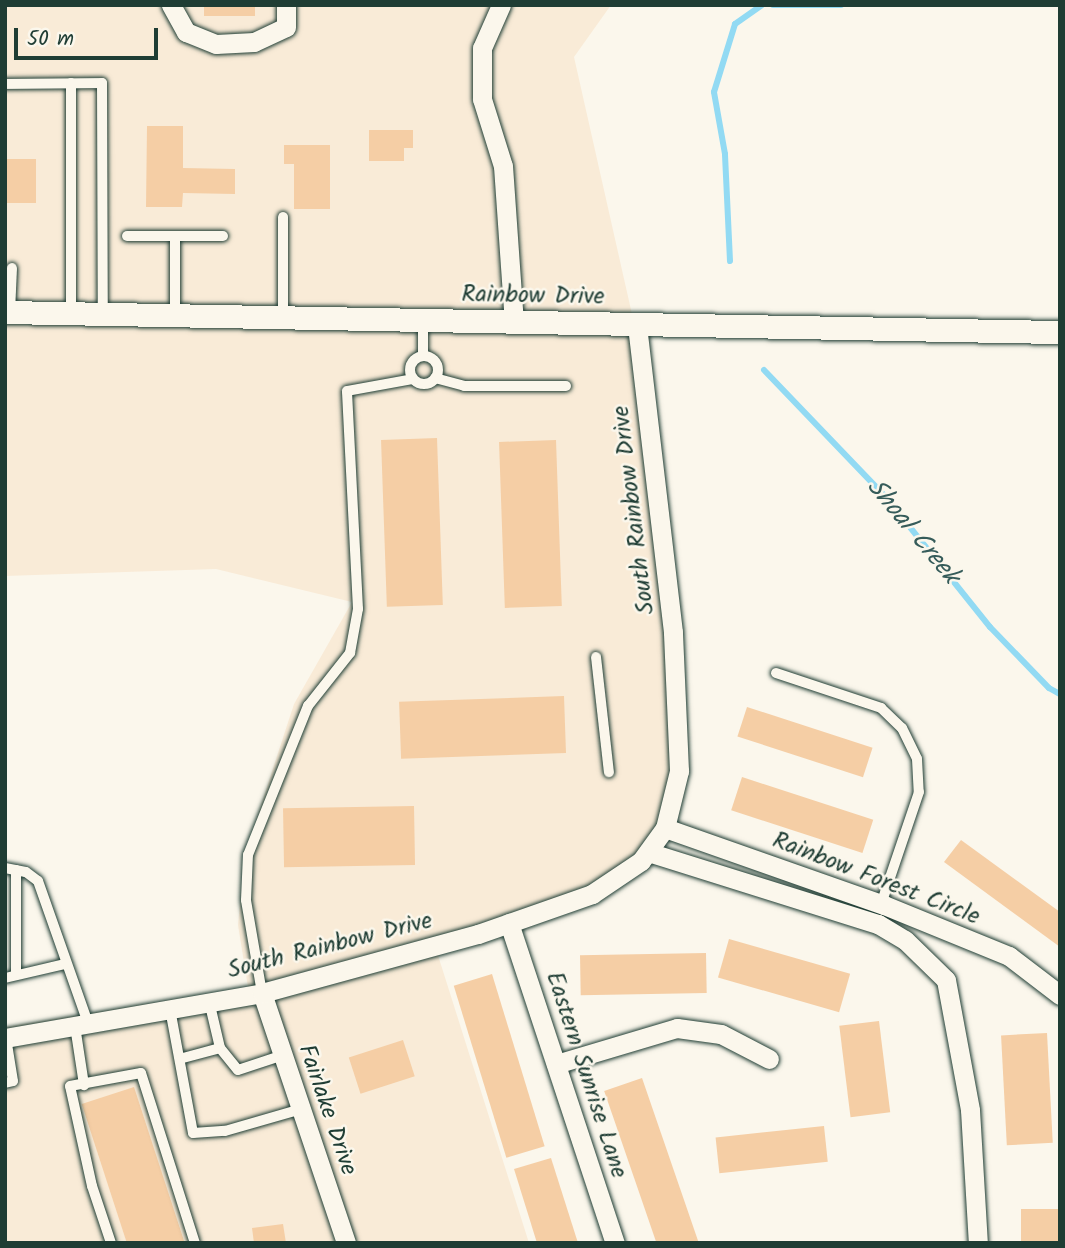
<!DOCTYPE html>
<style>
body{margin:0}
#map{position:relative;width:1065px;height:1248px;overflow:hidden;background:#fbf7ec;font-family:Kalam,sans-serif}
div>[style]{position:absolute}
.built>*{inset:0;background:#f9ebd7}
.stream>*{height:6px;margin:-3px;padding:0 3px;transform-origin:3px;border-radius:3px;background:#92daf3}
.building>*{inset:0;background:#f5cea5;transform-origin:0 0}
.roads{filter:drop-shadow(0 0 2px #1f3d34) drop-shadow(0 0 2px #1f3d34)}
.service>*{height:10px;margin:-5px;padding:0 5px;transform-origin:5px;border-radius:5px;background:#fbf7ec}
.service>.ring{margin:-5px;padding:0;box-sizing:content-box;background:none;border:10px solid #fbf7ec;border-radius:50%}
.minor>*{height:19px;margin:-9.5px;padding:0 9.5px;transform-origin:9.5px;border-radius:9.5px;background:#fbf7ec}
.tertiary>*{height:23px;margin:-11.5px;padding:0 11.5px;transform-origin:11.5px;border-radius:11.5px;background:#fbf7ec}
span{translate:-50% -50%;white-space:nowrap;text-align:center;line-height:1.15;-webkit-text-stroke:5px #fbf7ec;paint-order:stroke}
.street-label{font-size:24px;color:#1f3d34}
.water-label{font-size:26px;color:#365c5a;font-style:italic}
.frame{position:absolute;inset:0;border:7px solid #1f3d34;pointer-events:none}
.scale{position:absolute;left:14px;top:28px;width:144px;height:32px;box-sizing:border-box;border:4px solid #1f3d34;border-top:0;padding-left:9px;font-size:21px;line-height:24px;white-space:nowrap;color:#1f3d34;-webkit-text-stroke:5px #fbf7ec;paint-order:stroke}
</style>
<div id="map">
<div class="built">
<div style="clip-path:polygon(5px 5px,611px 5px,574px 57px,636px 332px,681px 733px,665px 828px,612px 878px,436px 949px,529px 1243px,5px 1243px,5px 1027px,248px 987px,238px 925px,244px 857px,294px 704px,352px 602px,216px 569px,5px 576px)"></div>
</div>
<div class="stream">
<div style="left:773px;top:5px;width:68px"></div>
<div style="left:730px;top:261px;width:107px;rotate:-92.7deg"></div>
<div style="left:725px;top:154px;width:63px;rotate:-100.1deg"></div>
<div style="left:714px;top:92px;width:71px;rotate:-72.8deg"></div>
<div style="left:735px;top:24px;width:33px;rotate:-35deg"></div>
<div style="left:764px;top:370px;width:175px;rotate:46.2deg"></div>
<div style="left:885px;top:496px;width:168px;rotate:51.3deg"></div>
<div style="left:990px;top:627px;width:85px;rotate:46deg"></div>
<div style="left:1049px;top:688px;width:13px;rotate:29deg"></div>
</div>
<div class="building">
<div style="left:204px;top:5px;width:51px;height:11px"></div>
<div style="clip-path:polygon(147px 126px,183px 126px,183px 168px,235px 169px,235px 194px,183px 193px,182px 207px,146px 207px)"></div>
<div style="clip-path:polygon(369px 130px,413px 130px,413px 148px,404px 148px,404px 161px,369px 161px)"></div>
<div style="clip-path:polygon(284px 145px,330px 145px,330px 209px,294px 209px,294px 164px,284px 164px)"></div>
<div style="left:5px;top:159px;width:31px;height:44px"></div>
<div style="left:437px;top:438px;width:167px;height:56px;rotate:88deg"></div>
<div style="left:556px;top:440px;width:166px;height:57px;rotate:88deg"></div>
<div style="left:564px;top:696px;width:57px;height:165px;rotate:88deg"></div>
<div style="left:747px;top:707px;width:132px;height:31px;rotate:18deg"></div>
<div style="left:742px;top:777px;width:138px;height:35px;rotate:18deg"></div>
<div style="left:414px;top:806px;width:59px;height:131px;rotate:89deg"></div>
<div style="clip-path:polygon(961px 840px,1060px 912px,1060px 947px,944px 862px)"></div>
<div style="left:729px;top:939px;width:126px;height:40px;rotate:16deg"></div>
<div style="left:706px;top:953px;width:40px;height:126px;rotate:89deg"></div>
<div style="left:492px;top:974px;width:180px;height:40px;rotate:73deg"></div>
<div style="left:879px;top:1021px;width:92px;height:40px;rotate:83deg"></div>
<div style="left:1047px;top:1033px;width:110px;height:46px;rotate:87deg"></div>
<div style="left:403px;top:1040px;width:38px;height:57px;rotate:72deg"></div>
<div style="left:642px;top:1078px;width:174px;height:40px;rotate:71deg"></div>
<div style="left:134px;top:1087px;width:164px;height:55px;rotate:72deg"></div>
<div style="left:824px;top:1126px;width:36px;height:109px;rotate:84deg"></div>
<div style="clip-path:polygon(551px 1158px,578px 1243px,537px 1243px,514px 1169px)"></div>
<div style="left:1021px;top:1209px;width:39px;height:34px"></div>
<div style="clip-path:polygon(283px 1224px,286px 1243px,254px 1243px,252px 1228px)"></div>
</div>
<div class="roads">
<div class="service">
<div style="left:5px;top:84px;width:97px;rotate:-0.6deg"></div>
<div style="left:102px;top:83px;width:230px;rotate:89.8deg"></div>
<div style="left:283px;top:217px;width:100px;rotate:90deg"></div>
<div style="left:127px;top:236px;width:96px"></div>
<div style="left:10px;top:312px;width:44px;rotate:-87.4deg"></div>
<div style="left:71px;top:313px;width:230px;rotate:-90deg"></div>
<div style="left:175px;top:314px;width:78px;rotate:-90deg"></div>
<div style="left:423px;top:321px;width:35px;rotate:90deg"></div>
<div class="ring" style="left:410px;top:356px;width:18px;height:18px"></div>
<div style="left:435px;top:378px;width:30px;rotate:15deg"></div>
<div style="left:464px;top:386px;width:102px"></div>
<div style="left:596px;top:657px;width:116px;rotate:83.6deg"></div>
<div style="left:776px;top:673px;width:111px;rotate:18.4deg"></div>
<div style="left:881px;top:708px;width:29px;rotate:44deg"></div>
<div style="left:902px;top:728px;width:34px;rotate:64deg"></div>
<div style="left:917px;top:759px;width:33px;rotate:87deg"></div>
<div style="left:919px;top:792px;width:121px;rotate:108.7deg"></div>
<div style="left:5px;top:868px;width:21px;rotate:11deg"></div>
<div style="left:26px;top:872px;width:15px;rotate:37deg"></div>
<div style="left:38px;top:881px;width:151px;rotate:70.6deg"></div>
<div style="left:16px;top:870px;width:105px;rotate:90deg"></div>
<div style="left:5px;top:978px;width:62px;rotate:-13.1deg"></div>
<div style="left:262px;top:993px;width:94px;rotate:-99.8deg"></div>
<div style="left:246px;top:900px;width:45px;rotate:-87.5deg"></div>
<div style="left:248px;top:855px;width:161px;rotate:-68.1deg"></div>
<div style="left:308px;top:706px;width:68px;rotate:-51.6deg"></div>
<div style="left:350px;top:653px;width:45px;rotate:-79.7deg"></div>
<div style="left:358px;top:609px;width:218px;rotate:-92.9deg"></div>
<div style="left:347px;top:391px;width:67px;rotate:-10.3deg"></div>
<div style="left:209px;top:1001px;width:48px;rotate:76.8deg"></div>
<div style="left:220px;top:1048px;width:28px;rotate:51deg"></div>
<div style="left:238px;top:1070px;width:47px;rotate:-18.4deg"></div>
<div style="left:170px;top:1009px;width:126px;rotate:79.5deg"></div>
<div style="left:193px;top:1133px;width:32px;rotate:-4deg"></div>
<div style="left:225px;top:1131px;width:79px;rotate:-16.1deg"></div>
<div style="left:75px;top:1026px;width:60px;rotate:81.3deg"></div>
<div style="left:183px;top:1058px;width:38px;rotate:-15deg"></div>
<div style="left:5px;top:1083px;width:8px;rotate:-14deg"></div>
<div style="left:13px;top:1081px;width:44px;rotate:-99.2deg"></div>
<div style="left:111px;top:1243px;width:60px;rotate:-108.4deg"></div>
<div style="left:92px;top:1186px;width:102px;rotate:-102.4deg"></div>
<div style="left:70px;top:1086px;width:72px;rotate:-10.4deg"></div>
<div style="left:141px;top:1073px;width:178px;rotate:72.4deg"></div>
</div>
<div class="minor">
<div style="left:171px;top:5px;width:31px;rotate:61deg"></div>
<div style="left:186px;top:32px;width:32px;rotate:22deg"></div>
<div style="left:216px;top:44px;width:38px;rotate:-3deg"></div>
<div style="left:254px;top:42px;width:35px;rotate:-25deg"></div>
<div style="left:286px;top:27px;width:22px;rotate:-90deg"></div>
<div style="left:501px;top:5px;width:47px;rotate:113.8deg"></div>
<div style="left:482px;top:48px;width:51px;rotate:90deg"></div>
<div style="left:482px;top:99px;width:70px;rotate:72.6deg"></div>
<div style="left:503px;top:166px;width:156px;rotate:86deg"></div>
<div style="left:665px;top:828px;width:232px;rotate:19.4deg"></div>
<div style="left:884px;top:905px;width:135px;rotate:22.2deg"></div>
<div style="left:1009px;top:956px;width:64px;rotate:37.4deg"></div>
<div style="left:648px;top:852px;width:241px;rotate:17.4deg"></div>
<div style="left:878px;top:924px;width:31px;rotate:31deg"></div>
<div style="left:905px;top:940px;width:57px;rotate:44.3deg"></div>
<div style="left:946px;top:980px;width:132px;rotate:79.5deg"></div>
<div style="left:970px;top:1110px;width:133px;rotate:86.6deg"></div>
<div style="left:509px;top:923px;width:337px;rotate:71.7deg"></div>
<div style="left:262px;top:993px;width:264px;rotate:71.4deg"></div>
<div style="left:5px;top:1038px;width:261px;rotate:-9.9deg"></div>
<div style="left:262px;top:993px;width:224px;rotate:-15.3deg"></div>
<div style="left:478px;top:934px;width:121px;rotate:-19.3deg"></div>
<div style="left:592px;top:894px;width:59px;rotate:-34deg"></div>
<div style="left:641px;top:861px;width:41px;rotate:-54deg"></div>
<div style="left:665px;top:828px;width:59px;rotate:-76.2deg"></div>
<div style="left:679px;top:771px;width:139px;rotate:-92.5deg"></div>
<div style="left:673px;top:632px;width:310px;rotate:-96.7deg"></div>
<div style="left:556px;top:1064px;width:126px;rotate:-16.6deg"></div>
<div style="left:677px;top:1028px;width:44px;rotate:7.8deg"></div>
<div style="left:721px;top:1034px;width:54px;rotate:27.5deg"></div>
</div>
<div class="tertiary">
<div style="left:5px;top:312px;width:1055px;rotate:1.09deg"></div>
</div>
</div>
<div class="street-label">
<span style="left:533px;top:296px;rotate:1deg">Rainbow Drive</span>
<span style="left:634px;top:510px;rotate:-97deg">South Rainbow Drive</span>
<span style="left:876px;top:879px;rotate:21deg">Rainbow Forest Circle</span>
<span style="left:330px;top:946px;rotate:-14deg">South Rainbow Drive</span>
<span style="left:586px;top:1075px;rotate:72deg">Eastern Sunrise Lane</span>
<span style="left:327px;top:1110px;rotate:71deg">Fairlake Drive</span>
</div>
<div class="water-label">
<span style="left:912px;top:532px;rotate:50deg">Shoal Creek</span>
</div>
<div class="frame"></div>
<div class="scale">50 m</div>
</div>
